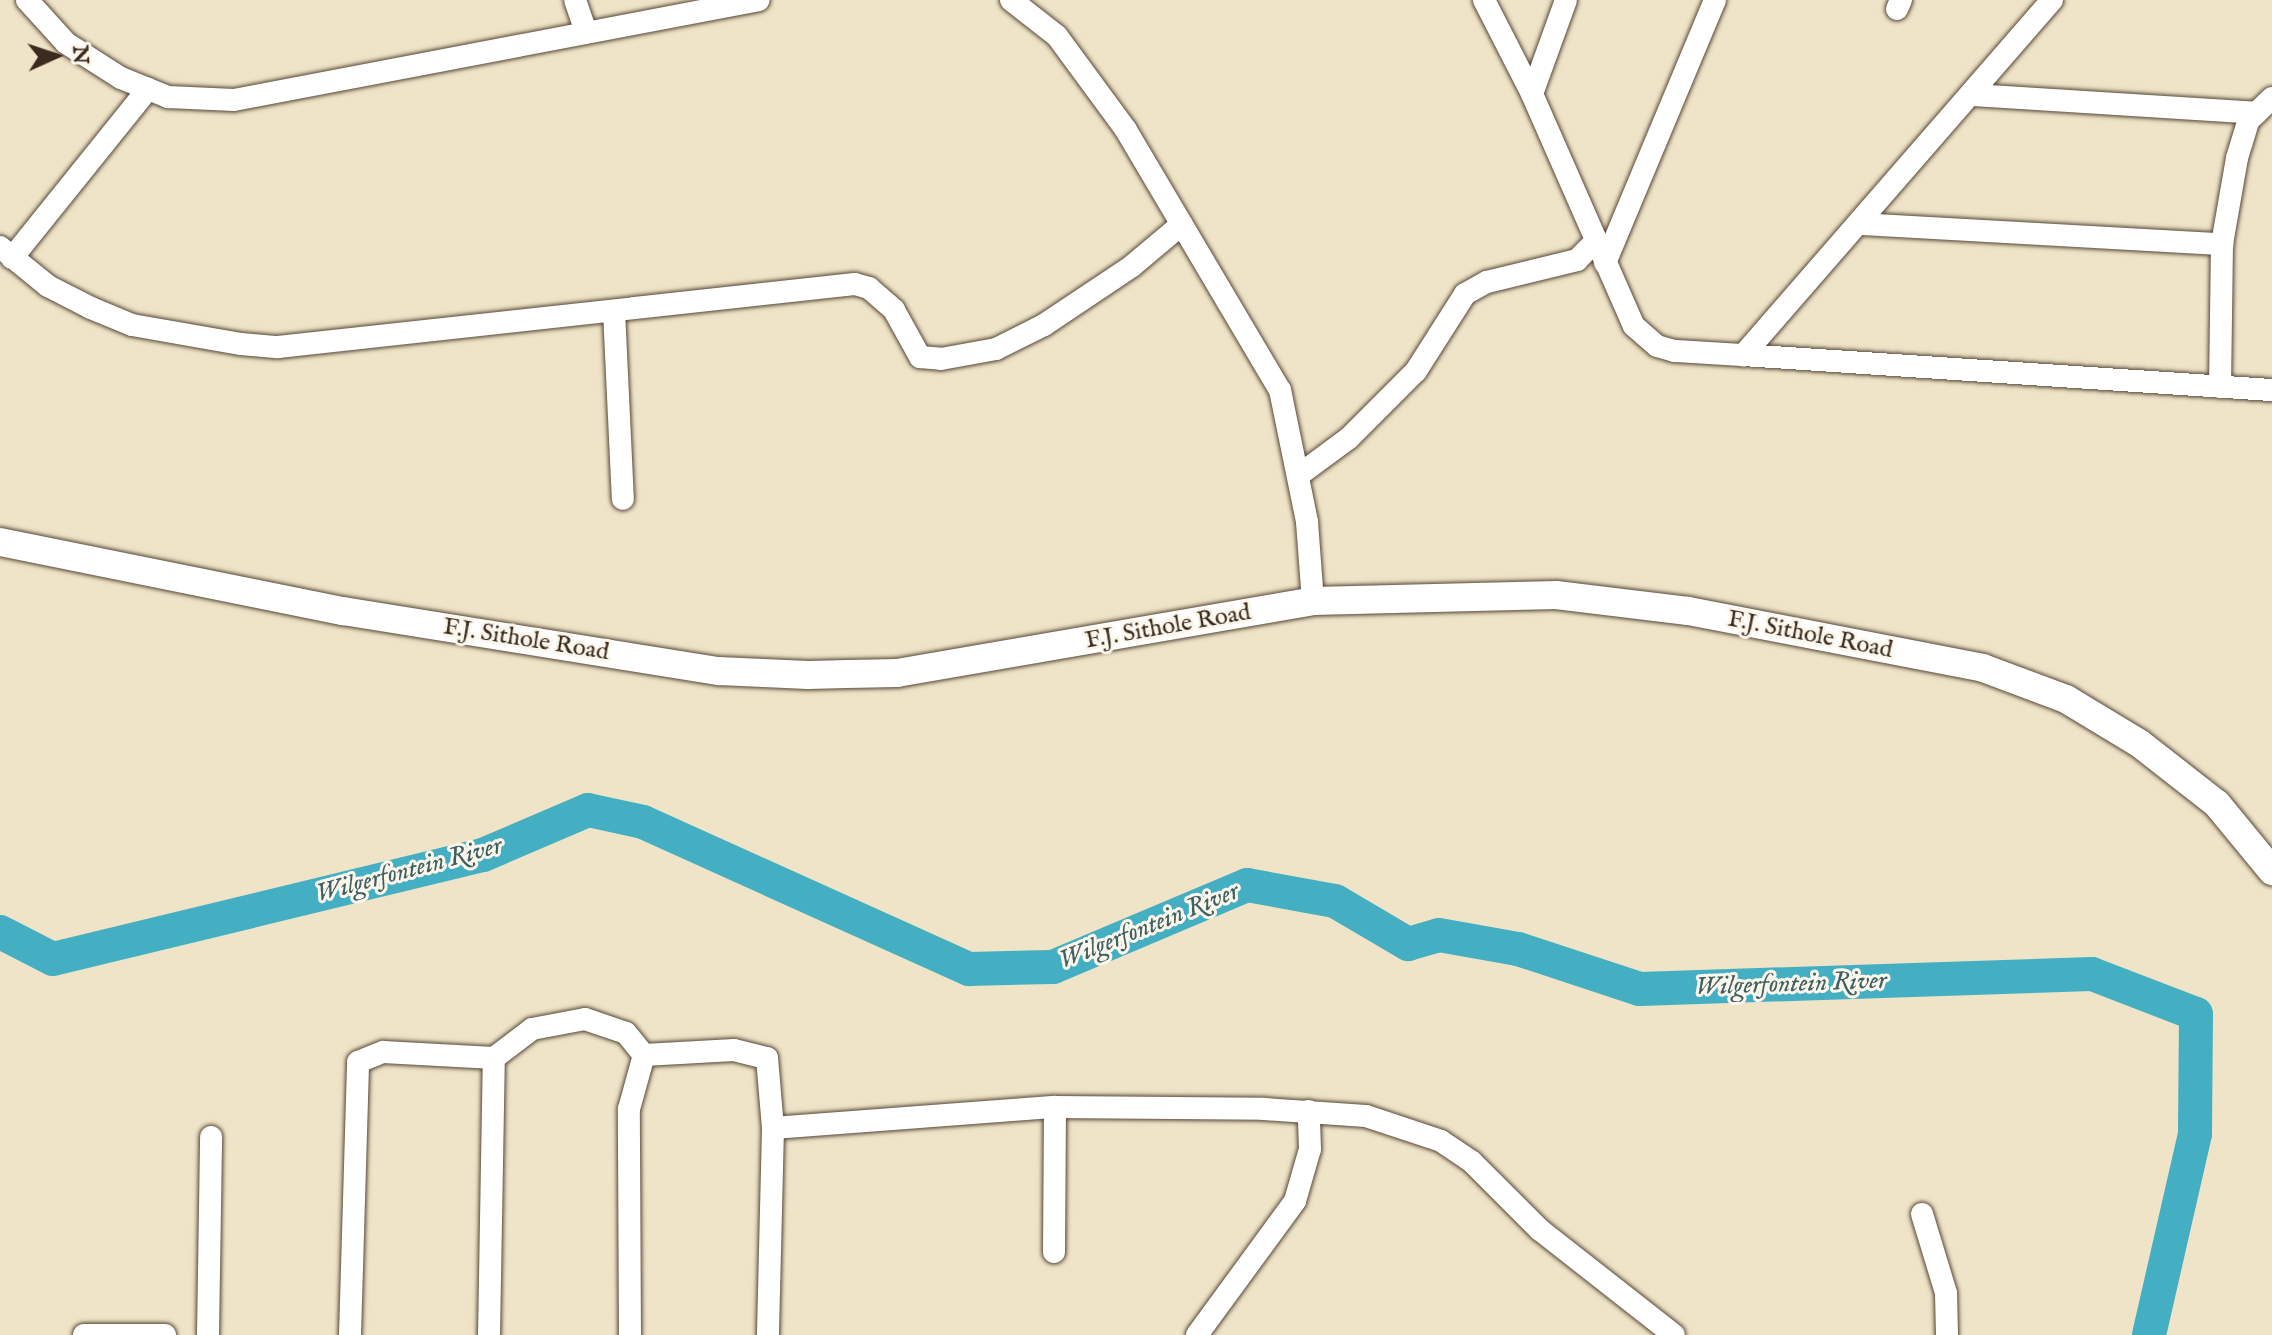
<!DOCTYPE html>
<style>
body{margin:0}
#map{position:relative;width:2272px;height:1335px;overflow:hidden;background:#efe4c7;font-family:"IM FELL English",serif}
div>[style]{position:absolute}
.river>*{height:34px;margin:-17px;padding:0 17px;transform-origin:17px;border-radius:17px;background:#44afc3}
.roads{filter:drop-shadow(0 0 2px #564637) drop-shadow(0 0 2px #564637)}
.minor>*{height:22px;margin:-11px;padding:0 11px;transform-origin:11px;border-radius:11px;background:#fff}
.tertiary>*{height:28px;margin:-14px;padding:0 14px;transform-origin:14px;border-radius:14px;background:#fff}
span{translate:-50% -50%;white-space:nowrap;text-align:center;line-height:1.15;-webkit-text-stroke:6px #fbf7ec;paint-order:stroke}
.street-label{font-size:24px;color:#3b2a1e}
.water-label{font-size:26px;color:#3f5f60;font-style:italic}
.north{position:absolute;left:16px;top:16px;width:80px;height:80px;-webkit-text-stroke:6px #fbf7ec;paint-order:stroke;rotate:87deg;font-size:22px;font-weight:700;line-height:32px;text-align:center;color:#3b2a1e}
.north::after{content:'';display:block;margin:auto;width:28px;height:36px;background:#3b2a1e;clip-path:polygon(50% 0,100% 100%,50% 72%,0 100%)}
</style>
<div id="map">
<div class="river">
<div style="left:0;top:932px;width:59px;rotate:27deg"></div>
<div style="left:53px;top:959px;width:442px;rotate:-13.6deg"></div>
<div style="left:483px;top:855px;width:114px;rotate:-23.2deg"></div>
<div style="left:588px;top:810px;width:56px;rotate:12.3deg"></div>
<div style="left:643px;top:822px;width:358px;rotate:24.3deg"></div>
<div style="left:969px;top:969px;width:84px;rotate:-1.4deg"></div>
<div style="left:1053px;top:967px;width:211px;rotate:-22.9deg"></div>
<div style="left:1247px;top:885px;width:89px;rotate:10.3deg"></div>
<div style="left:1335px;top:901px;width:85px;rotate:30.5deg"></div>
<div style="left:1408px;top:944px;width:32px;rotate:-16deg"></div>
<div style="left:1439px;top:935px;width:80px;rotate:10deg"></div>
<div style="left:1518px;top:949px;width:128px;rotate:18.2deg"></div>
<div style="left:1640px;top:989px;width:452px;rotate:-1.9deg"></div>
<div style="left:2092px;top:974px;width:111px;rotate:21deg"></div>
<div style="left:2196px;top:1014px;width:120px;rotate:90.5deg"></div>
<div style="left:2195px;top:1134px;width:206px;rotate:102.9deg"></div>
</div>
<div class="roads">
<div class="minor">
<div style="left:27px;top:0;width:58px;rotate:47.8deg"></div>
<div style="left:66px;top:43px;width:65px;rotate:32.5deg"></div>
<div style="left:121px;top:78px;width:51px;rotate:22deg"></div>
<div style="left:168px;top:97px;width:66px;rotate:2.6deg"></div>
<div style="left:234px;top:100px;width:534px;rotate:-10.78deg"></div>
<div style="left:575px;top:0;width:31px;rotate:71deg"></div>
<div style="left:1011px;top:0;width:58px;rotate:38deg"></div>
<div style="left:1057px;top:36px;width:117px;rotate:53.7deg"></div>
<div style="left:1126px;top:130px;width:302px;rotate:59.4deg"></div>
<div style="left:1280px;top:390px;width:135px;rotate:78.4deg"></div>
<div style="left:1307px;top:522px;width:79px;rotate:85.7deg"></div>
<div style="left:1484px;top:0;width:106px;rotate:62.9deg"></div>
<div style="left:1532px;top:94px;width:253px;rotate:66.3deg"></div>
<div style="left:1634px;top:326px;width:30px;rotate:41deg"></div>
<div style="left:1657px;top:346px;width:19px;rotate:16deg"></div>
<div style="left:1675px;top:351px;width:68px;rotate:3.4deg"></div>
<div style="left:2052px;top:0;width:471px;rotate:131deg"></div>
<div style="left:1743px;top:355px;width:530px;rotate:3.79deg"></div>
<div style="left:1897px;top:9px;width:10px;rotate:-66deg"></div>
<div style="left:1532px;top:94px;width:100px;rotate:-70.1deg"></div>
<div style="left:1972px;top:95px;width:285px;rotate:3.6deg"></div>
<div style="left:1860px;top:224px;width:363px;rotate:3.2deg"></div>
<div style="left:0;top:247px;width:62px;rotate:39.1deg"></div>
<div style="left:48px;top:286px;width:48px;rotate:27.1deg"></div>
<div style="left:91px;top:308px;width:44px;rotate:22.5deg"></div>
<div style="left:132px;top:325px;width:111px;rotate:9.9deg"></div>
<div style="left:241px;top:344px;width:37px;rotate:5deg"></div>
<div style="left:278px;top:347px;width:580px;rotate:-6.23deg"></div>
<div style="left:855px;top:284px;width:15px;rotate:16deg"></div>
<div style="left:869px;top:288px;width:33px;rotate:41deg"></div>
<div style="left:894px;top:310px;width:54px;rotate:61deg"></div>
<div style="left:920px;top:357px;width:21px;rotate:5deg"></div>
<div style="left:941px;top:359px;width:56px;rotate:-10.3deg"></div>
<div style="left:996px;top:349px;width:54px;rotate:-26.6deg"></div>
<div style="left:1044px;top:325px;width:106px;rotate:-33.8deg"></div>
<div style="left:1132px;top:266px;width:65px;rotate:-40deg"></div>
<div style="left:12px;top:258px;width:217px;rotate:-51.2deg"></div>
<div style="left:1605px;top:263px;width:285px;rotate:-67.3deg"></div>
<div style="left:614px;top:311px;width:188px;rotate:87.3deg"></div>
<div style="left:2220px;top:387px;width:143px;rotate:-89.2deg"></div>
<div style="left:2222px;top:244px;width:87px;rotate:-80.1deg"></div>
<div style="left:2237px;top:158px;width:39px;rotate:-73deg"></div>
<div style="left:2248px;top:121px;width:33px;rotate:-44deg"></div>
<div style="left:1299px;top:475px;width:62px;rotate:-36.5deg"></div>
<div style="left:1349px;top:438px;width:95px;rotate:-45deg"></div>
<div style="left:1416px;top:371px;width:91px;rotate:-57.5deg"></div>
<div style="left:1465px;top:294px;width:25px;rotate:-29deg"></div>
<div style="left:1487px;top:282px;width:93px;rotate:-13.7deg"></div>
<div style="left:1577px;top:260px;width:25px;rotate:-45deg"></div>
<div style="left:773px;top:1128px;width:283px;rotate:-4.3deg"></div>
<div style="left:1055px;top:1107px;width:209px;rotate:0.5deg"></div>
<div style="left:1264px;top:1109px;width:102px;rotate:3.9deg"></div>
<div style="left:1366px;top:1116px;width:79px;rotate:18.4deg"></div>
<div style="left:1441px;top:1141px;width:37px;rotate:34deg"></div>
<div style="left:1472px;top:1162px;width:96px;rotate:45deg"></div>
<div style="left:1540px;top:1230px;width:170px;rotate:38.1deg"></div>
<div style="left:1922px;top:1214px;width:83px;rotate:73.1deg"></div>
<div style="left:1946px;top:1293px;width:42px;rotate:88.6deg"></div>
<div style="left:1054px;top:1252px;width:145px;rotate:-89.6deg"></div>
<div style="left:84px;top:1335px;width:81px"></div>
<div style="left:208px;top:1335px;width:198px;rotate:-89.1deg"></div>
<div style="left:350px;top:1335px;width:273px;rotate:-88.3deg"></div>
<div style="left:358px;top:1062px;width:27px;rotate:-22deg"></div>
<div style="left:383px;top:1052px;width:111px;rotate:3.1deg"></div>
<div style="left:494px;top:1058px;width:48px;rotate:-37.3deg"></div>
<div style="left:532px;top:1029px;width:54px;rotate:-10.7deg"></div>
<div style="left:585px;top:1019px;width:43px;rotate:18.9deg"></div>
<div style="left:626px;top:1033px;width:28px;rotate:51deg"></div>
<div style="left:644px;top:1055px;width:90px;rotate:-3.2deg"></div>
<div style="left:734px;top:1050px;width:34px;rotate:14deg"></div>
<div style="left:767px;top:1058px;width:70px;rotate:85.1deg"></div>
<div style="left:773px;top:1128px;width:207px;rotate:91.4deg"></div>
<div style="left:489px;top:1335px;width:277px;rotate:-89deg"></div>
<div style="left:630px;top:1335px;width:226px;rotate:-90.3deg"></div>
<div style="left:629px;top:1109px;width:56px;rotate:-74.5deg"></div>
<div style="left:1197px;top:1335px;width:166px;rotate:-53.8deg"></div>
<div style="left:1295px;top:1201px;width:54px;rotate:-73.9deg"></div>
<div style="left:1310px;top:1149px;width:38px;rotate:-92deg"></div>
</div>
<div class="tertiary">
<div style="left:0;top:542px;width:350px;rotate:11.4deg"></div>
<div style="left:343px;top:611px;width:381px;rotate:9.1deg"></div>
<div style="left:719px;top:671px;width:89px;rotate:2.6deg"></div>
<div style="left:808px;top:675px;width:89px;rotate:-1.3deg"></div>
<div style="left:897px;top:673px;width:422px;rotate:-9.8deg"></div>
<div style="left:1313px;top:601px;width:243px;rotate:-1.4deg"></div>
<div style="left:1556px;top:595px;width:133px;rotate:6.9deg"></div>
<div style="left:1688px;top:611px;width:300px;rotate:10.9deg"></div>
<div style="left:1983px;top:668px;width:89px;rotate:20.5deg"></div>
<div style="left:2066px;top:699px;width:85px;rotate:31.1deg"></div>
<div style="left:2139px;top:743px;width:99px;rotate:38deg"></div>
<div style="left:2217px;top:804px;width:87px;rotate:50.6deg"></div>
</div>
</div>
<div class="street-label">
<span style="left:1168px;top:627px;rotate:-10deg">F.J. Sithole Road</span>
<span style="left:1810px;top:635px;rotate:11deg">F.J. Sithole Road</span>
<span style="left:526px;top:640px;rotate:9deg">F.J. Sithole Road</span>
</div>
<div class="water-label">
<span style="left:409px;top:870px;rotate:-15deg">Wilgerfontein River</span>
<span style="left:1149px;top:926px;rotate:-22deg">Wilgerfontein River</span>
<span style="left:1791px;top:984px;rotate:-2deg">Wilgerfontein River</span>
</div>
<div class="north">N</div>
</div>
